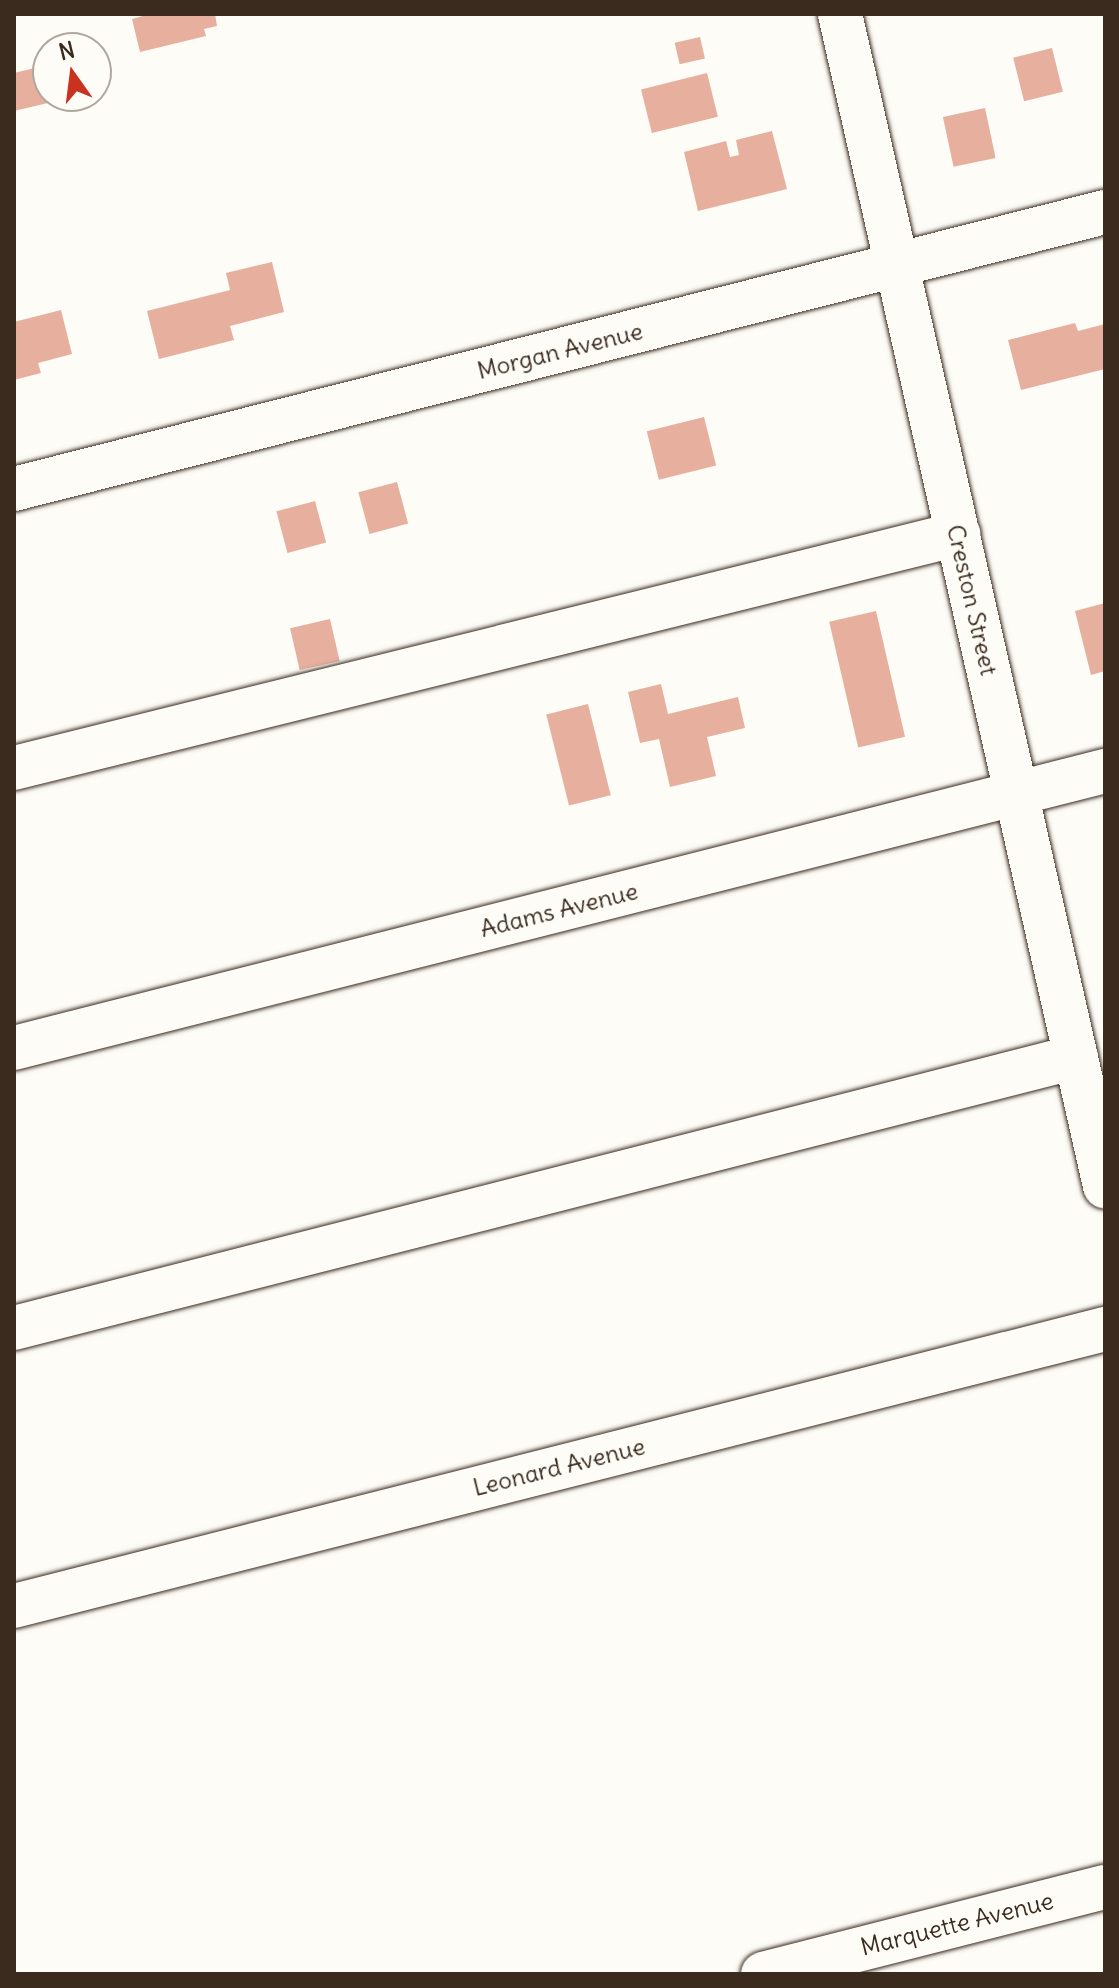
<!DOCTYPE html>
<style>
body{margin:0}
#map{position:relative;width:1119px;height:1988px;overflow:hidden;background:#fdfcf7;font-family:Delius,sans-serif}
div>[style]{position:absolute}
.building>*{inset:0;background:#e7af9d;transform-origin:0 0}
.roads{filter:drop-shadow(0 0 2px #3b2a1e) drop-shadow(0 0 2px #3b2a1e)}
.minor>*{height:44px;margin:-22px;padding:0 22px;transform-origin:22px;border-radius:22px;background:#fdfcf7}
span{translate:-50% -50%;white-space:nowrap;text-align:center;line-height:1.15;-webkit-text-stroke:8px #fdfcf7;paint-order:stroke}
.street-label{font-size:24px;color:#3b2a1e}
.frame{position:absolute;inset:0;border:16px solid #3b2a1e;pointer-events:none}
.north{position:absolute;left:32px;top:32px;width:80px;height:80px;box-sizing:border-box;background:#fdfcf7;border:2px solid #afa8a0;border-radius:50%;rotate:346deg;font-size:22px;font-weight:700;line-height:32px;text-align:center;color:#3b2a1e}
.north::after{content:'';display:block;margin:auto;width:28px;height:36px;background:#c8321e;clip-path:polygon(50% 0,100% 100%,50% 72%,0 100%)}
</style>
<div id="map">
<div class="building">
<div style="clip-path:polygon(150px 14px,215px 14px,217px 26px,204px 29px,206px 36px,140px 52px,132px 19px)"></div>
<div style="left:700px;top:37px;width:22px;height:26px;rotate:77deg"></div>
<div style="left:1052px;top:48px;width:45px;height:40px;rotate:76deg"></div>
<div style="clip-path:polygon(43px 66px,52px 102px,14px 111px,14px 73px)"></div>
<div style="left:707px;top:73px;width:45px;height:68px;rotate:76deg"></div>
<div style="left:985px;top:108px;width:51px;height:43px;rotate:78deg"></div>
<div style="clip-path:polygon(772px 131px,787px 189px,698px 211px,684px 152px,726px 141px,730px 157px,739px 155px,736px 140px)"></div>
<div style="clip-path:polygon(272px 262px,284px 312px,230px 326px,234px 340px,159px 359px,147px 311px,230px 290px,226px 273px)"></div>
<div style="clip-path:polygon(61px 310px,72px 354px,38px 363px,41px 373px,14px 380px,14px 322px)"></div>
<div style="clip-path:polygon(1075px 323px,1078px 331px,1105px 324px,1105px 369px,1021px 390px,1008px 340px)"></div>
<div style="left:704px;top:417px;width:50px;height:59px;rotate:76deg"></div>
<div style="left:397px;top:482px;width:43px;height:40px;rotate:75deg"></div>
<div style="left:315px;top:501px;width:43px;height:40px;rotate:75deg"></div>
<div style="clip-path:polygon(1105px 603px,1105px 671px,1091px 675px,1075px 611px)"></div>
<div style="left:876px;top:611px;width:129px;height:48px;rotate:77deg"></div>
<div style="left:330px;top:619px;width:43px;height:41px;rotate:77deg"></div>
<div style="clip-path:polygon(661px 684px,668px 714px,738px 697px,745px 728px,707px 737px,716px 776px,670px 787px,659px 739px,640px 743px,628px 692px)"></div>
<div style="left:588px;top:704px;width:94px;height:43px;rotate:76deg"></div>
</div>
<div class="roads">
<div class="minor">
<div style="left:840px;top:14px;width:1202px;rotate:77.26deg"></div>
<div style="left:14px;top:489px;width:1126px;rotate:-14.25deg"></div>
<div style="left:14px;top:768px;width:973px;rotate:-13.92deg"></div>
<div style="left:14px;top:1048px;width:1126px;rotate:-14.25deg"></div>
<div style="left:14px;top:1328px;width:1096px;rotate:-14.32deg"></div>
<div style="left:14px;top:1606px;width:1126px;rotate:-14.25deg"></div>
<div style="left:763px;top:1974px;width:353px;rotate:-14.3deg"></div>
</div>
</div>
<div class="street-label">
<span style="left:560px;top:351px;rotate:-14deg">Morgan Avenue</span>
<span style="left:972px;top:600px;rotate:77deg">Creston Street</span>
<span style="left:559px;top:910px;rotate:-14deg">Adams Avenue</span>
<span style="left:559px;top:1467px;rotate:-14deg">Leonard Avenue</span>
<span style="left:957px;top:1924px;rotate:-14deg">Marquette Avenue</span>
</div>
<div class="frame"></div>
<div class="north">N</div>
</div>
